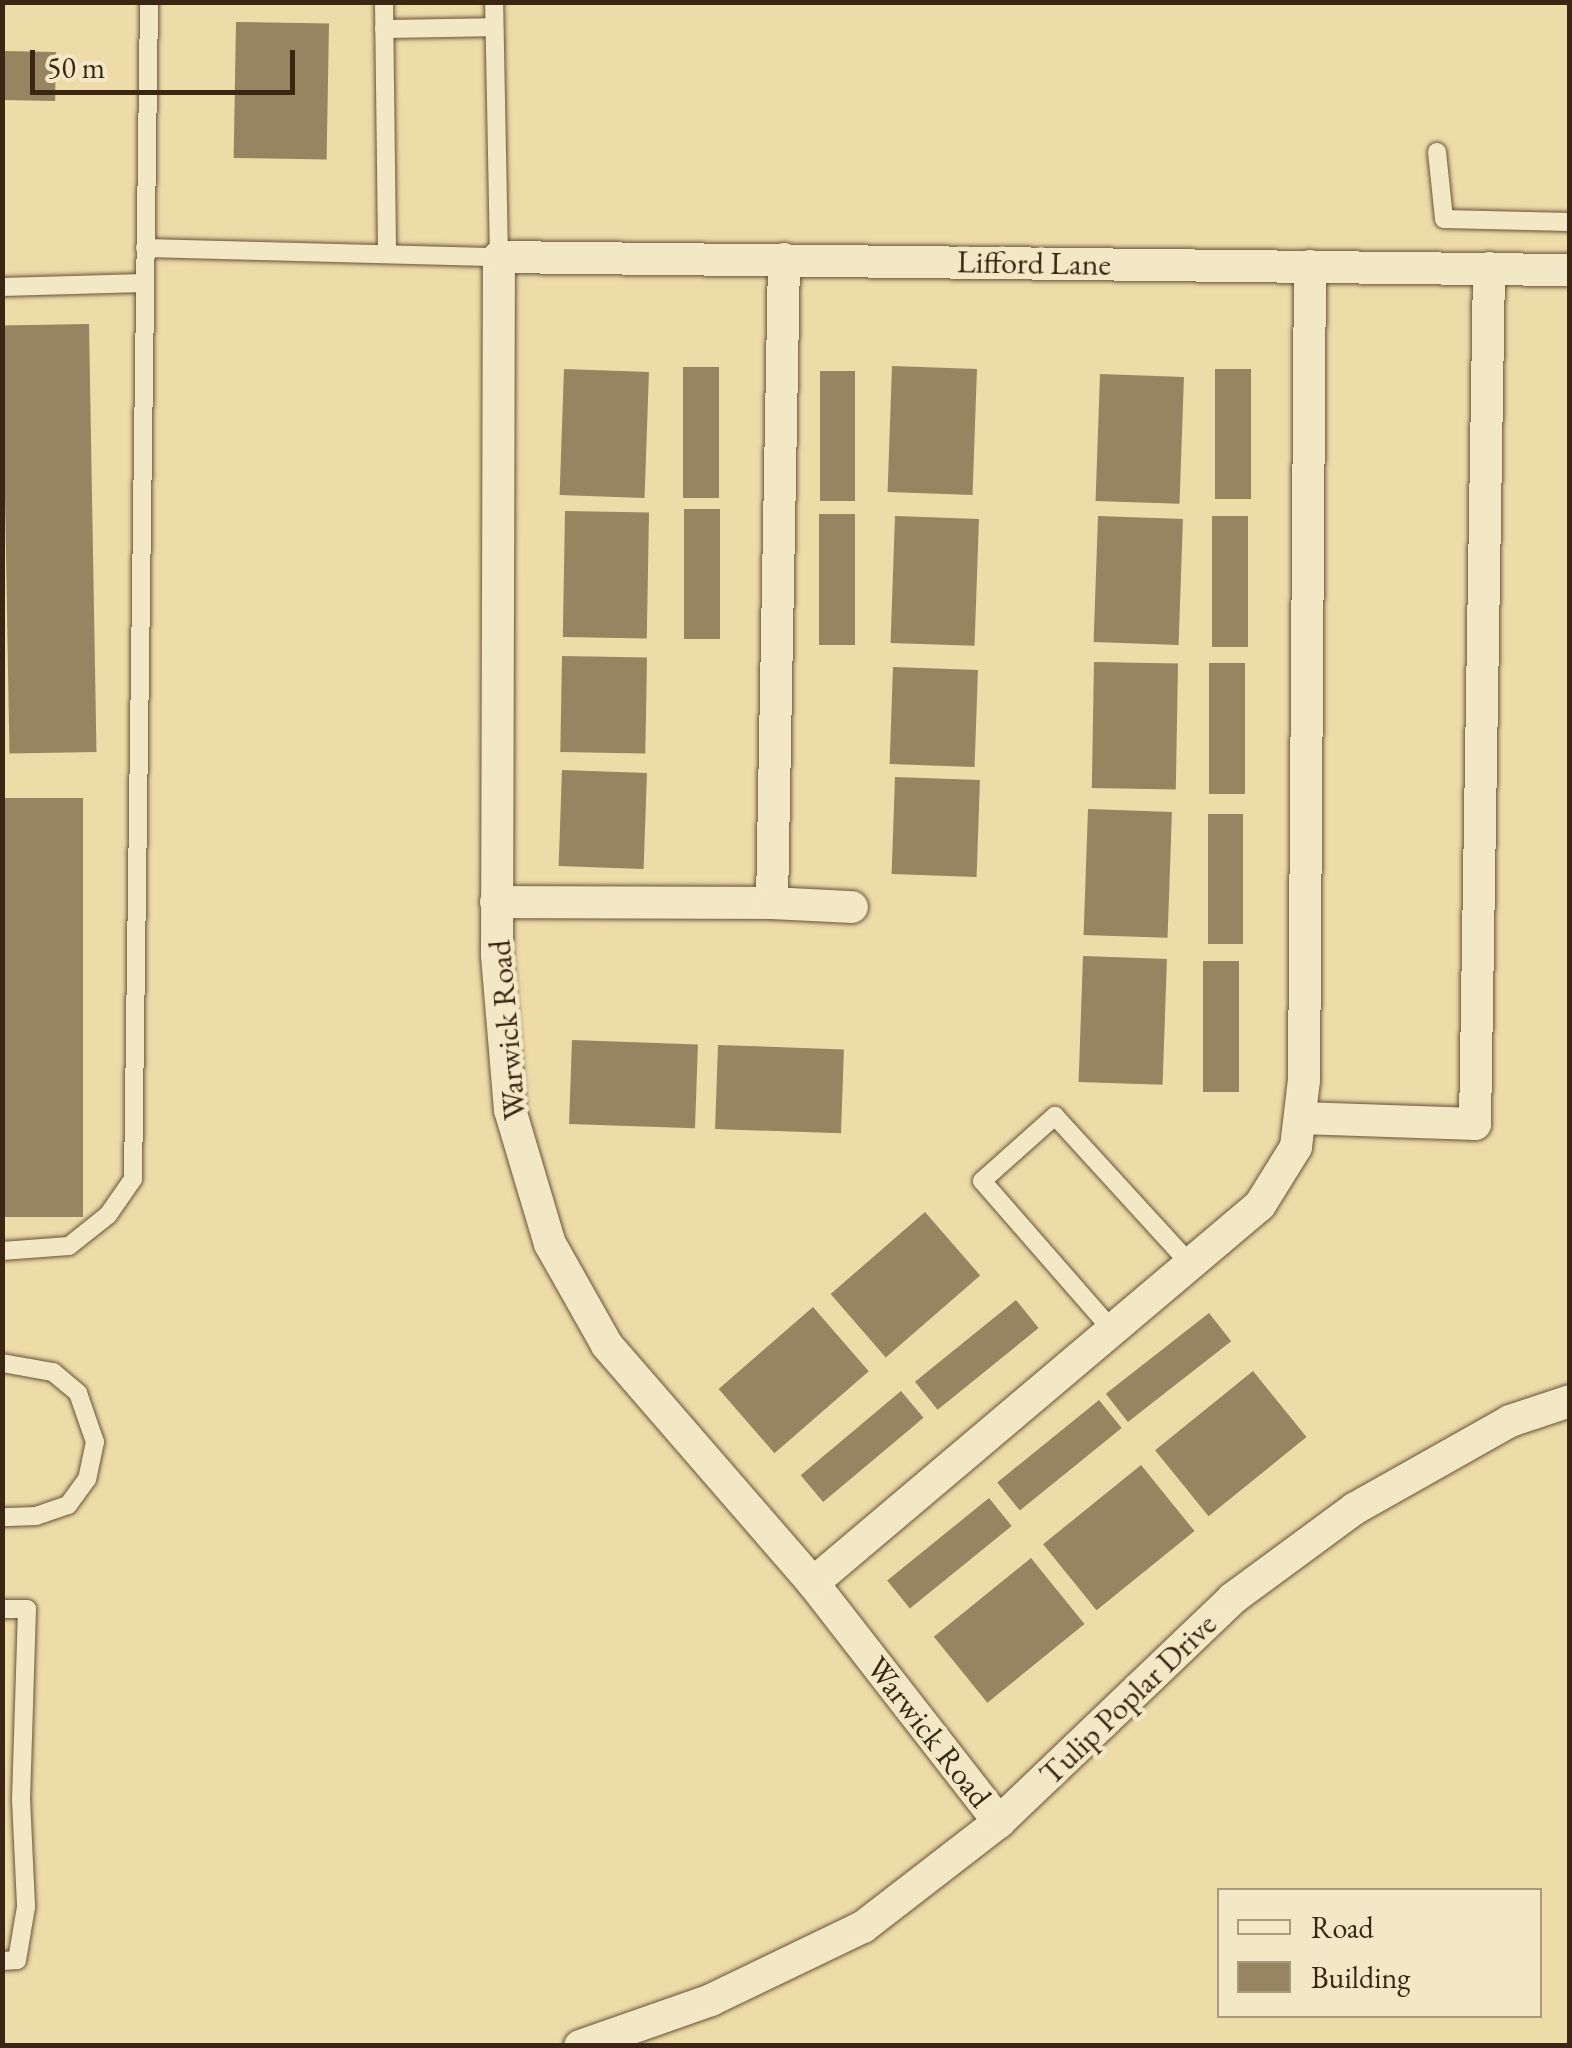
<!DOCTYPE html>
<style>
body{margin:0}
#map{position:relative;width:1572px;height:2048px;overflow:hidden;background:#eddba8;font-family:"EB Garamond",serif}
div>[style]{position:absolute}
.building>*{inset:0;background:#978460;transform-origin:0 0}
.roads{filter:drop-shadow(0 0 2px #675338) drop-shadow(0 0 2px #675338)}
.service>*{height:18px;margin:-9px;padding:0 9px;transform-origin:9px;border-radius:9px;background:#f3e8c6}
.minor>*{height:32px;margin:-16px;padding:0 16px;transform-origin:16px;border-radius:16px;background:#f3e8c6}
span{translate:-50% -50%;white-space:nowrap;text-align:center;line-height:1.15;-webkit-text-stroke:9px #f3e8c6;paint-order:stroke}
.street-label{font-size:32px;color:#3a2612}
.frame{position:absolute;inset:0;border:5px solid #3a2612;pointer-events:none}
.legend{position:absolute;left:1217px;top:1888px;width:325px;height:130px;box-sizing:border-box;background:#f3e8c6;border:2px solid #a99a7e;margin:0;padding:12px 18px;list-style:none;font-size:30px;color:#3a2612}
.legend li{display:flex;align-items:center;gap:20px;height:50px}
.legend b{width:50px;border:2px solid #a99a7e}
.scale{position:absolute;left:30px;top:50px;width:265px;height:45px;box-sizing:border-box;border:5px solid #3a2612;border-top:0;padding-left:12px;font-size:30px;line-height:35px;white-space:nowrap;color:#3a2612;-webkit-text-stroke:8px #f3e8c6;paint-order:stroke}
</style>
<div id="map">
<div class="building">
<div style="left:236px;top:22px;width:93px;height:136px;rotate:1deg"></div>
<div style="left:2px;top:51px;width:54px;height:49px;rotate:1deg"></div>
<div style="left:89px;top:324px;width:428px;height:87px;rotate:89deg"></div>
<div style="left:892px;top:366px;width:85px;height:126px;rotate:2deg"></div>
<div style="left:683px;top:367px;width:36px;height:131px"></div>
<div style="left:564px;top:369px;width:85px;height:126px;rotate:2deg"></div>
<div style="left:1215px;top:369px;width:36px;height:130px"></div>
<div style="left:820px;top:371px;width:35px;height:130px"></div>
<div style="left:1100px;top:374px;width:84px;height:127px;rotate:2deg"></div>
<div style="left:684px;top:509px;width:36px;height:130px"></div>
<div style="left:565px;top:511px;width:84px;height:126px;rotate:1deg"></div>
<div style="left:855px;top:514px;width:131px;height:36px;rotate:90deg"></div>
<div style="left:895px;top:516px;width:84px;height:127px;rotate:2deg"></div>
<div style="left:1098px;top:516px;width:85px;height:126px;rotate:2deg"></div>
<div style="left:1212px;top:516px;width:36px;height:131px"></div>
<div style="left:562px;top:656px;width:85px;height:96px;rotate:1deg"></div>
<div style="left:1094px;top:662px;width:84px;height:126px;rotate:1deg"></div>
<div style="left:1209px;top:663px;width:36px;height:131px"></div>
<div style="left:893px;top:667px;width:85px;height:97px;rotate:2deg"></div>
<div style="left:562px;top:770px;width:85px;height:96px;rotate:2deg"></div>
<div style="left:895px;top:777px;width:85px;height:97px;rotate:2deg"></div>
<div style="left:2px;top:798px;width:81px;height:419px"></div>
<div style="left:1088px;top:809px;width:84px;height:126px;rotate:2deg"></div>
<div style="left:1208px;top:814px;width:35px;height:130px"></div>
<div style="left:1083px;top:956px;width:84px;height:126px;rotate:2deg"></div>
<div style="left:1203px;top:961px;width:36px;height:131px"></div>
<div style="left:572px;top:1040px;width:126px;height:84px;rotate:2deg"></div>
<div style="left:718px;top:1045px;width:126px;height:84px;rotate:2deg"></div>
<div style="left:925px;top:1212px;width:84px;height:125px;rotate:49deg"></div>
<div style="left:1016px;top:1300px;width:36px;height:130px;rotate:51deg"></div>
<div style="left:813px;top:1307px;width:85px;height:125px;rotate:49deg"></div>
<div style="left:1209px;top:1313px;width:36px;height:131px;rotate:52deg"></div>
<div style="left:1253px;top:1371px;width:85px;height:126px;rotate:51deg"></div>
<div style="left:901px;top:1391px;width:35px;height:131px;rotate:50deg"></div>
<div style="left:1099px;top:1400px;width:36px;height:131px;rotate:51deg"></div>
<div style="left:1141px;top:1465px;width:85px;height:126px;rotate:51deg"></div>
<div style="left:989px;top:1498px;width:36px;height:131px;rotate:51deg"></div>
<div style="left:1031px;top:1558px;width:85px;height:125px;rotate:51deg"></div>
</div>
<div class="roads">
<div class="service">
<div style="left:384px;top:2px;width:252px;rotate:89.3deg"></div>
<div style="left:384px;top:29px;width:110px;rotate:-1deg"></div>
<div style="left:1437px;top:152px;width:67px;rotate:84deg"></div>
<div style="left:1444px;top:219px;width:126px;rotate:1.4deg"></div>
<div style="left:145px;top:248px;width:354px;rotate:1.5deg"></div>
<div style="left:499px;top:257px;width:255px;rotate:-91.1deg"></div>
<div style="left:2px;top:287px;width:142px;rotate:-1.6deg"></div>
<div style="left:2px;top:1251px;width:67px;rotate:-4.3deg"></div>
<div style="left:69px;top:1246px;width:50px;rotate:-38.5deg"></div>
<div style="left:108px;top:1215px;width:44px;rotate:-55.2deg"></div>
<div style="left:133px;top:1179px;width:1177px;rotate:-89.22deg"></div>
<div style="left:1113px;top:1331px;width:199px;rotate:-131.1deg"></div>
<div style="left:982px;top:1181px;width:98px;rotate:-41.7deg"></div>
<div style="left:1055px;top:1116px;width:202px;rotate:47.6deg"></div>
<div style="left:2px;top:1363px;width:52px;rotate:10deg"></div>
<div style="left:53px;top:1372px;width:33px;rotate:40deg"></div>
<div style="left:78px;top:1393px;width:52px;rotate:70.9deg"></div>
<div style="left:95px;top:1442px;width:38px;rotate:102deg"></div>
<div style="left:87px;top:1479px;width:32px;rotate:126deg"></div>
<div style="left:68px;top:1505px;width:34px;rotate:161deg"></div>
<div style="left:36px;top:1516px;width:34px;rotate:178deg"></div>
<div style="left:2px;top:1609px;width:25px"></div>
<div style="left:27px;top:1609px;width:190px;rotate:91.8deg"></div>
<div style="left:21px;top:1799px;width:108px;rotate:87.3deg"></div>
<div style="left:26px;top:1907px;width:54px;rotate:99.6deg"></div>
<div style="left:17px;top:1960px;width:15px;rotate:176deg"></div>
</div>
<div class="minor">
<div style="left:496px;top:902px;width:276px;rotate:0.2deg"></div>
<div style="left:772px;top:903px;width:644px;rotate:-88.93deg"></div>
<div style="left:772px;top:903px;width:80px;rotate:2.9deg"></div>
<div style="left:1302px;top:1118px;width:173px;rotate:2deg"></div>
<div style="left:1475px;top:1124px;width:856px;rotate:-89.06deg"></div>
<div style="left:813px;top:1583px;width:585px;rotate:-40.22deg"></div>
<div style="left:1260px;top:1205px;width:68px;rotate:-58.2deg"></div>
<div style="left:1296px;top:1147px;width:67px;rotate:-83.2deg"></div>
<div style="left:1304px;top:1080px;width:814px;rotate:-89.58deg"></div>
<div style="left:999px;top:1822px;width:303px;rotate:-127.9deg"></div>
<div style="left:813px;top:1583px;width:315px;rotate:-130.9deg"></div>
<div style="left:607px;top:1345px;width:116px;rotate:-119.4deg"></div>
<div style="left:550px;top:1244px;width:140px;rotate:-106.6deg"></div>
<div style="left:510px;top:1110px;width:156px;rotate:-94.8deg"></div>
<div style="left:497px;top:955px;width:698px;rotate:-89.84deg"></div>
<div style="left:499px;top:257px;width:1071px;rotate:0.7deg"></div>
<div style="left:580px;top:2046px;width:139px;rotate:-19.3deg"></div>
<div style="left:711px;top:2000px;width:169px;rotate:-25.7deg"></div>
<div style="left:863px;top:1927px;width:172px;rotate:-37.7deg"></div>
<div style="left:999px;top:1822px;width:323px;rotate:-43.7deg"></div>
<div style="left:1232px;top:1599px;width:152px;rotate:-36.4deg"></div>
<div style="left:1354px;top:1509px;width:179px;rotate:-29.4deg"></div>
<div style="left:1510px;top:1421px;width:63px;rotate:-18.4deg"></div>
</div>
</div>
<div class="street-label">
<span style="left:1034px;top:263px;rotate:1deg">Lifford Lane</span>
<span style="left:507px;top:1030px;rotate:-95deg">Warwick Road</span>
<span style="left:1128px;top:1699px;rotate:-44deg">Tulip Poplar Drive</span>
<span style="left:929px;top:1732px;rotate:52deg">Warwick Road</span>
</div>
<div class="frame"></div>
<ul class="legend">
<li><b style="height:12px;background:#f3e8c6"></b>Road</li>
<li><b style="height:28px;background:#978460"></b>Building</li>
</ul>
<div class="scale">50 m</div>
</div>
